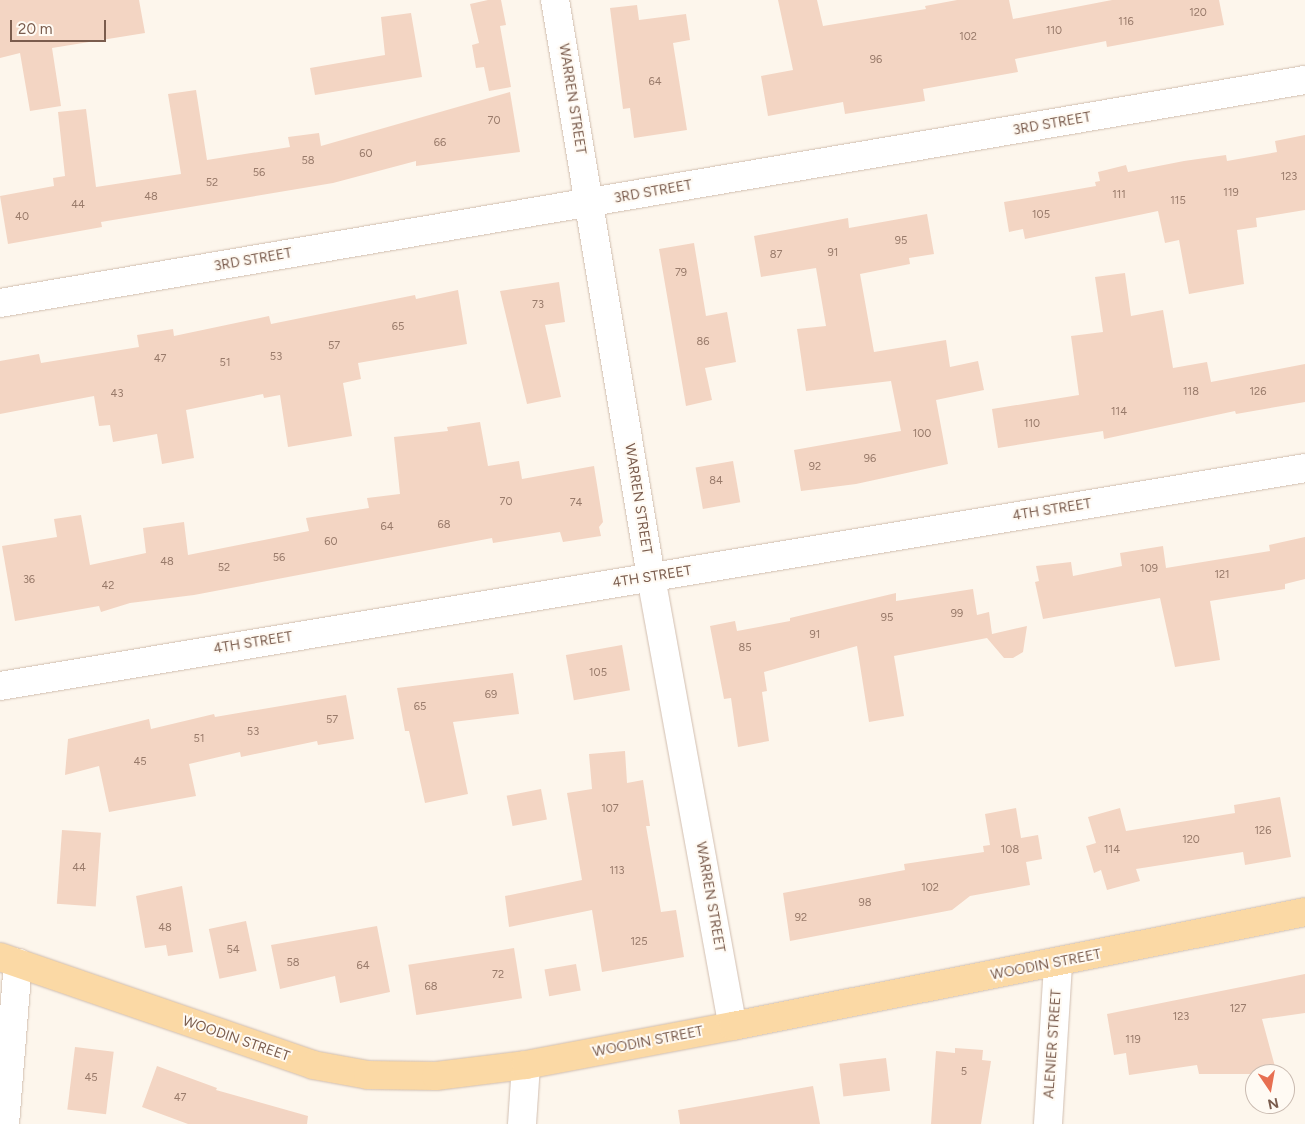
<!DOCTYPE html>
<style>
body{margin:0}
#map{position:relative;width:1305px;height:1124px;overflow:hidden;background:#fdf6ec;font-family:Figtree,sans-serif}
div>[style]{position:absolute}
.building>*{inset:0;background:#f3d5c3;transform-origin:0 0}
.roads{filter:drop-shadow(0 0 1px #d1beb0) drop-shadow(0 0 1px #d1beb0)}
.minor>*{height:28px;margin:-14px;padding:0 14px;transform-origin:14px;border-radius:14px;background:#fff}
.major>*{height:28px;margin:-14px;padding:0 14px;transform-origin:14px;border-radius:14px;background:#fbd9a5}
span{translate:-50% -50%;white-space:nowrap;text-align:center;line-height:1.15;-webkit-text-stroke:4px #fffaf3;paint-order:stroke}
.number-label{font-size:11px;color:#987a6a}
.number-label span{-webkit-text-stroke-width:0}
.street-label{font-size:14px;color:#7a5c4d}
.north{position:absolute;left:1245px;top:1064px;width:50px;height:50px;box-sizing:border-box;background:#fffaf3;border:1px solid #cabbb1;border-radius:50%;rotate:168deg;font-size:14px;font-weight:700;line-height:20px;text-align:center;color:#7a5c4d}
.north::after{content:'';display:block;margin:auto;width:18px;height:22px;background:#e76f51;clip-path:polygon(50% 0,100% 100%,50% 72%,0 100%)}
.scale{position:absolute;left:10px;top:20px;width:96px;height:22px;box-sizing:border-box;border:2px solid #7a5c4d;border-top:0;padding-left:6px;font-size:15px;line-height:18px;white-space:nowrap;color:#7a5c4d;-webkit-text-stroke:4px #fffaf3;paint-order:stroke}
</style>
<div id="map">
<div class="building">
<div style="clip-path:polygon(0 0,139px 0,145px 33px,52px 48px,61px 106px,30px 111px,20px 53px,0 58px)"></div>
<div style="clip-path:polygon(488px 0,501px 0,506px 25px,500px 26px,511px 87px,489px 91px,484px 67px,476px 68px,472px 45px,479px 43px,470px 4px)"></div>
<div style="clip-path:polygon(778px 0,817px 0,823px 26px,926px 9px,925px 6px,957px 0,1009px 0,1013px 19px,1112px 0,1219px 0,1224px 25px,1107px 47px,1106px 41px,1015px 59px,1018px 72px,923px 89px,925px 101px,845px 114px,843px 102px,768px 116px,761px 76px,793px 70px)"></div>
<div style="clip-path:polygon(637px 5px,639px 20px,686px 14px,690px 40px,673px 43px,687px 130px,634px 138px,630px 108px,623px 109px,610px 8px)"></div>
<div style="clip-path:polygon(411px 13px,422px 77px,315px 95px,310px 68px,385px 55px,381px 17px)"></div>
<div style="clip-path:polygon(196px 90px,207px 160px,290px 147px,288px 137px,319px 133px,321px 146px,510px 92px,520px 152px,416px 166px,416px 161px,333px 183px,101px 222px,102px 227px,8px 244px,0 196px,54px 186px,53px 178px,65px 176px,58px 112px,86px 109px,96px 187px,181px 174px,168px 94px)"></div>
<div style="clip-path:polygon(1305px 135px,1305px 210px,1256px 218px,1257px 227px,1237px 230px,1244px 284px,1189px 294px,1179px 240px,1165px 243px,1158px 211px,1025px 239px,1023px 229px,1009px 232px,1004px 202px,1096px 186px,1095px 182px,1100px 181px,1098px 172px,1126px 165px,1128px 172px,1184px 161px,1226px 155px,1227px 161px,1277px 152px,1275px 141px)"></div>
<div style="clip-path:polygon(927px 214px,934px 254px,909px 258px,910px 264px,860px 274px,874px 352px,946px 340px,950px 367px,978px 361px,984px 390px,936px 400px,948px 464px,856px 484px,801px 491px,794px 450px,901px 431px,891px 381px,806px 391px,797px 329px,826px 326px,816px 268px,761px 277px,754px 236px,848px 218px,849px 228px)"></div>
<div style="clip-path:polygon(694px 243px,706px 316px,727px 312px,736px 362px,705px 368px,712px 400px,686px 406px,659px 249px)"></div>
<div style="clip-path:polygon(1125px 273px,1131px 316px,1163px 310px,1173px 368px,1207px 362px,1211px 382px,1305px 364px,1305px 402px,1236px 414px,1235px 411px,1104px 439px,1103px 431px,998px 448px,992px 409px,1079px 395px,1071px 336px,1103px 332px,1095px 277px)"></div>
<div style="clip-path:polygon(559px 282px,565px 322px,545px 325px,561px 397px,527px 404px,500px 291px)"></div>
<div style="clip-path:polygon(458px 290px,467px 344px,358px 363px,361px 379px,343px 383px,352px 436px,288px 447px,280px 395px,264px 398px,263px 394px,186px 410px,194px 458px,162px 464px,157px 434px,113px 442px,110px 425px,99px 426px,94px 396px,0 414px,0 361px,39px 354px,41px 363px,139px 347px,137px 335px,173px 329px,174px 336px,269px 316px,271px 324px,415px 295px,416px 299px)"></div>
<div style="clip-path:polygon(480px 422px,488px 466px,519px 461px,522px 479px,594px 466px,603px 522px,599px 527px,601px 536px,563px 542px,560px 532px,493px 543px,492px 538px,194px 595px,130px 603px,101px 612px,99px 606px,15px 621px,2px 546px,57px 537px,54px 519px,81px 515px,90px 565px,146px 553px,143px 528px,184px 522px,188px 555px,309px 531px,306px 518px,369px 508px,367px 498px,400px 494px,394px 437px,448px 431px,447px 427px)"></div>
<div style="left:733px;top:461px;width:42px;height:38px;rotate:80deg"></div>
<div style="clip-path:polygon(1305px 537px,1305px 579px,1285px 584px,1285px 589px,1210px 601px,1220px 660px,1175px 667px,1160px 598px,1043px 619px,1035px 582px,1039px 581px,1036px 566px,1071px 562px,1073px 576px,1122px 566px,1120px 553px,1163px 546px,1166px 568px,1270px 551px,1269px 545px)"></div>
<div style="clip-path:polygon(973px 589px,977px 615px,989px 612px,992px 634px,1027px 626px,1023px 652px,1013px 658px,1004px 658px,987px 638px,894px 656px,904px 716px,869px 722px,857px 646px,764px 672px,767px 691px,762px 692px,769px 741px,738px 747px,731px 698px,724px 699px,710px 626px,735px 621px,737px 631px,790px 621px,790px 618px,896px 593px,896px 601px)"></div>
<div style="left:622px;top:645px;width:46px;height:57px;rotate:80deg"></div>
<div style="clip-path:polygon(513px 673px,519px 714px,453px 722px,468px 794px,425px 803px,409px 731px,405px 731px,397px 688px)"></div>
<div style="clip-path:polygon(346px 695px,354px 739px,318px 745px,317px 741px,241px 757px,240px 752px,189px 764px,196px 796px,109px 812px,99px 766px,65px 775px,68px 739px,149px 719px,151px 729px,214px 714px,215px 717px)"></div>
<div style="clip-path:polygon(625px 751px,627px 783px,643px 780px,650px 826px,646px 826px,661px 912px,676px 910px,684px 957px,602px 972px,592px 910px,509px 927px,505px 896px,582px 880px,567px 793px,592px 789px,589px 754px)"></div>
<div style="left:541px;top:789px;width:31px;height:35px;rotate:79deg"></div>
<div style="clip-path:polygon(1280px 797px,1291px 857px,1245px 865px,1243px 852px,1136px 869px,1140px 881px,1107px 890px,1101px 870px,1094px 873px,1086px 846px,1096px 843px,1088px 817px,1120px 808px,1126px 831px,1235px 813px,1234px 805px)"></div>
<div style="clip-path:polygon(1016px 808px,1021px 838px,1038px 835px,1042px 859px,1026px 862px,1030px 885px,970px 896px,952px 910px,790px 941px,783px 893px,905px 870px,904px 864px,984px 852px,983px 846px,990px 845px,985px 814px)"></div>
<div style="left:62px;top:830px;width:39px;height:74px;rotate:4deg"></div>
<div style="clip-path:polygon(182px 886px,193px 952px,168px 956px,166px 945px,145px 948px,136px 896px)"></div>
<div style="left:246px;top:921px;width:51px;height:38px;rotate:78deg"></div>
<div style="clip-path:polygon(377px 926px,390px 992px,340px 1003px,335px 976px,280px 989px,271px 945px)"></div>
<div style="left:514px;top:948px;width:51px;height:107px;rotate:81deg"></div>
<div style="left:576px;top:964px;width:27px;height:32px;rotate:80deg"></div>
<div style="clip-path:polygon(1305px 974px,1305px 1013px,1262px 1019px,1277px 1074px,1199px 1074px,1197px 1065px,1129px 1075px,1126px 1053px,1114px 1055px,1107px 1014px)"></div>
<div style="left:75px;top:1047px;width:39px;height:63px;rotate:7deg"></div>
<div style="clip-path:polygon(955px 1048px,983px 1050px,982px 1060px,991px 1061px,981px 1124px,931px 1124px,936px 1051px,955px 1053px)"></div>
<div style="left:886px;top:1058px;width:33px;height:47px;rotate:83deg"></div>
<div style="clip-path:polygon(157px 1066px,217px 1088px,216px 1090px,308px 1116px,307px 1124px,188px 1124px,142px 1107px)"></div>
<div style="clip-path:polygon(813px 1086px,820px 1124px,680px 1124px,678px 1110px)"></div>
</div>
<div class="roads">
<div class="minor">
<div style="left:555px;top:0;width:585px;rotate:80.55deg"></div>
<div style="left:651px;top:577px;width:456px;rotate:79.7deg"></div>
<div style="left:0;top:303px;width:1324px;rotate:-9.7deg"></div>
<div style="left:0;top:686px;width:1323px;rotate:-9.48deg"></div>
<div style="left:5px;top:1124px;width:162px;rotate:-85.4deg"></div>
<div style="left:522px;top:1124px;width:59px;rotate:-86.1deg"></div>
<div style="left:1048px;top:1124px;width:161px;rotate:-86.4deg"></div>
</div>
<div class="major">
<div style="left:0;top:957px;width:331px;rotate:19deg"></div>
<div style="left:313px;top:1065px;width:56px;rotate:10.3deg"></div>
<div style="left:368px;top:1075px;width:68px;rotate:0.8deg"></div>
<div style="left:436px;top:1076px;width:91px;rotate:-7deg"></div>
<div style="left:526px;top:1065px;width:211px;rotate:-10.7deg"></div>
<div style="left:733px;top:1026px;width:583px;rotate:-11.27deg"></div>
</div>
</div>
<div class="number-label">
<span style="left:1198px;top:13px">120</span>
<span style="left:1126px;top:22px">116</span>
<span style="left:1054px;top:31px">110</span>
<span style="left:968px;top:37px">102</span>
<span style="left:876px;top:60px">96</span>
<span style="left:655px;top:82px">64</span>
<span style="left:494px;top:121px">70</span>
<span style="left:440px;top:143px">66</span>
<span style="left:366px;top:154px">60</span>
<span style="left:308px;top:161px">58</span>
<span style="left:259px;top:173px">56</span>
<span style="left:1289px;top:177px">123</span>
<span style="left:212px;top:183px">52</span>
<span style="left:1231px;top:193px">119</span>
<span style="left:1119px;top:195px">111</span>
<span style="left:151px;top:197px">48</span>
<span style="left:1178px;top:201px">115</span>
<span style="left:78px;top:205px">44</span>
<span style="left:1041px;top:215px">105</span>
<span style="left:22px;top:217px">40</span>
<span style="left:901px;top:241px">95</span>
<span style="left:833px;top:253px">91</span>
<span style="left:776px;top:255px">87</span>
<span style="left:681px;top:273px">79</span>
<span style="left:538px;top:305px">73</span>
<span style="left:398px;top:327px">65</span>
<span style="left:703px;top:342px">86</span>
<span style="left:334px;top:346px">57</span>
<span style="left:276px;top:357px">53</span>
<span style="left:160px;top:359px">47</span>
<span style="left:225px;top:363px">51</span>
<span style="left:1191px;top:392px">118</span>
<span style="left:1258px;top:392px">126</span>
<span style="left:117px;top:394px">43</span>
<span style="left:1119px;top:412px">114</span>
<span style="left:1032px;top:424px">110</span>
<span style="left:922px;top:434px">100</span>
<span style="left:870px;top:459px">96</span>
<span style="left:815px;top:467px">92</span>
<span style="left:716px;top:481px">84</span>
<span style="left:506px;top:502px">70</span>
<span style="left:576px;top:503px">74</span>
<span style="left:444px;top:525px">68</span>
<span style="left:387px;top:527px">64</span>
<span style="left:331px;top:542px">60</span>
<span style="left:279px;top:558px">56</span>
<span style="left:167px;top:562px">48</span>
<span style="left:224px;top:568px">52</span>
<span style="left:1149px;top:569px">109</span>
<span style="left:1222px;top:575px">121</span>
<span style="left:29px;top:580px">36</span>
<span style="left:108px;top:586px">42</span>
<span style="left:957px;top:614px">99</span>
<span style="left:887px;top:618px">95</span>
<span style="left:815px;top:635px">91</span>
<span style="left:745px;top:648px">85</span>
<span style="left:598px;top:673px">105</span>
<span style="left:491px;top:695px">69</span>
<span style="left:420px;top:707px">65</span>
<span style="left:332px;top:720px">57</span>
<span style="left:253px;top:732px">53</span>
<span style="left:199px;top:739px">51</span>
<span style="left:140px;top:762px">45</span>
<span style="left:610px;top:809px">107</span>
<span style="left:1263px;top:831px">126</span>
<span style="left:1191px;top:840px">120</span>
<span style="left:1010px;top:850px">108</span>
<span style="left:1112px;top:850px">114</span>
<span style="left:79px;top:868px">44</span>
<span style="left:617px;top:871px">113</span>
<span style="left:930px;top:888px">102</span>
<span style="left:865px;top:903px">98</span>
<span style="left:801px;top:918px">92</span>
<span style="left:165px;top:928px">48</span>
<span style="left:639px;top:942px">125</span>
<span style="left:233px;top:950px">54</span>
<span style="left:293px;top:963px">58</span>
<span style="left:363px;top:966px">64</span>
<span style="left:498px;top:975px">72</span>
<span style="left:431px;top:987px">68</span>
<span style="left:1238px;top:1009px">127</span>
<span style="left:1181px;top:1017px">123</span>
<span style="left:1133px;top:1040px">119</span>
<span style="left:964px;top:1072px">5</span>
<span style="left:91px;top:1078px">45</span>
<span style="left:180px;top:1098px">47</span>
</div>
<div class="street-label">
<span style="left:572px;top:99px;rotate:81deg">WARREN STREET</span>
<span style="left:1052px;top:124px;rotate:-10deg">3RD STREET</span>
<span style="left:653px;top:192px;rotate:-10deg">3RD STREET</span>
<span style="left:253px;top:260px;rotate:-10deg">3RD STREET</span>
<span style="left:638px;top:499px;rotate:81deg">WARREN STREET</span>
<span style="left:1052px;top:510px;rotate:-9deg">4TH STREET</span>
<span style="left:652px;top:577px;rotate:-9deg">4TH STREET</span>
<span style="left:253px;top:643px;rotate:-9deg">4TH STREET</span>
<span style="left:710px;top:897px;rotate:80deg">WARREN STREET</span>
<span style="left:1046px;top:965px;rotate:-11deg">WOODIN STREET</span>
<span style="left:236px;top:1039px;rotate:19deg">WOODIN STREET</span>
<span style="left:648px;top:1042px;rotate:-11deg">WOODIN STREET</span>
<span style="left:1053px;top:1044px;rotate:-86deg">ALENIER STREET</span>
</div>
<div class="north">N</div>
<div class="scale">20 m</div>
</div>
